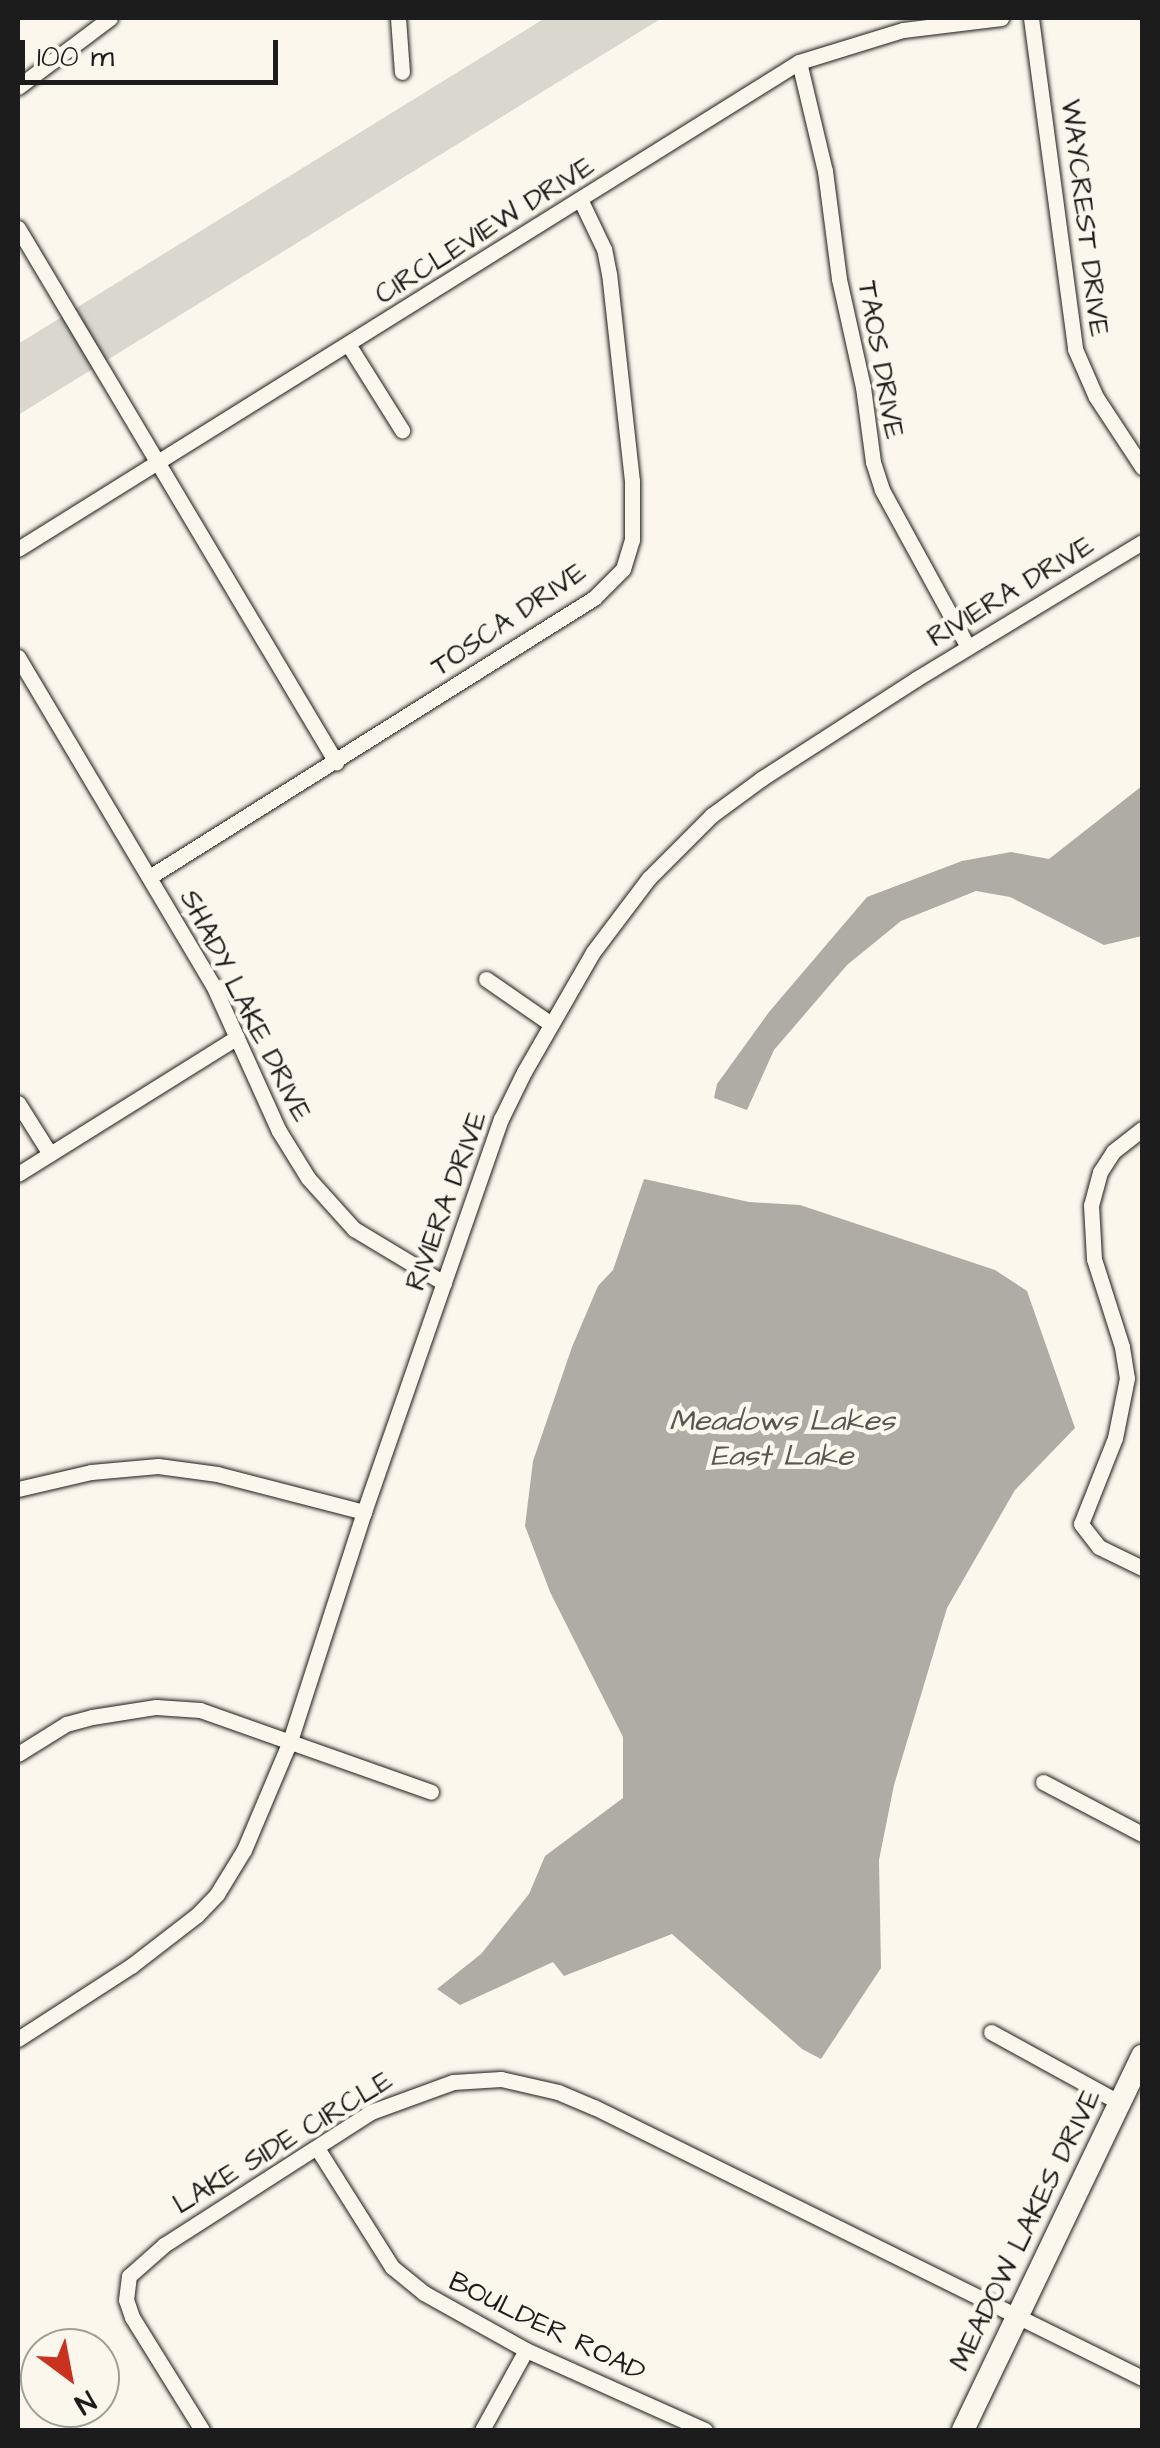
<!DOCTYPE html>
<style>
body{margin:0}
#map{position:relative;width:1160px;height:2448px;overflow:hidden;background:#fbf7ec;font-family:"Architects Daughter",sans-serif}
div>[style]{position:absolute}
.green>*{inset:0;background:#dad7ce}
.water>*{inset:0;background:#afaca5}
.roads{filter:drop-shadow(0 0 2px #1c1c1c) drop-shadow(0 0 2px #1c1c1c)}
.street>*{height:15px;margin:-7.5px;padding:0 7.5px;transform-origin:7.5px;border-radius:7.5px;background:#fbf7ec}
.secondary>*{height:22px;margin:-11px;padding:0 11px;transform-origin:11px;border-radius:11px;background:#fbf7ec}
span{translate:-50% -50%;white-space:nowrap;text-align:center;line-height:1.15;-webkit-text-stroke:9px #fbf7ec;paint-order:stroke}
.street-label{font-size:28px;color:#1c1c1c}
.water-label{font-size:30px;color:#575653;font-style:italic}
.frame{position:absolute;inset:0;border:20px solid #1c1c1c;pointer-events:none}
.north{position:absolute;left:20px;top:2328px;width:100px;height:100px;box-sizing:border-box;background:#fbf7ec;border:2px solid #a29f99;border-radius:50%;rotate:148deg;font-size:28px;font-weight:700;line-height:40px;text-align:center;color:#1c1c1c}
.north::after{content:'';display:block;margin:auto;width:35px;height:45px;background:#c8321e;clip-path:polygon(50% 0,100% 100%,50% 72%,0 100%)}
.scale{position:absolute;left:20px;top:40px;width:258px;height:45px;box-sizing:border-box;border:5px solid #1c1c1c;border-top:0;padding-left:12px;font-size:30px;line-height:35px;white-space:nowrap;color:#1c1c1c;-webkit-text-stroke:8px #fbf7ec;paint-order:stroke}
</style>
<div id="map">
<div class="green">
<div style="clip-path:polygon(545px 18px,662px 18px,18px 415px,18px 344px)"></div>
</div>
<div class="water">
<div style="clip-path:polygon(1142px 786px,1142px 936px,1104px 945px,1010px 897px,976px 891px,901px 921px,847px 965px,774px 1050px,747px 1110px,714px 1098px,717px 1084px,769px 1012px,867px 897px,962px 861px,1011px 852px,1049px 859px)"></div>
<div style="clip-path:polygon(644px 1179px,749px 1202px,800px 1205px,995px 1270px,1027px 1291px,1075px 1428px,1015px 1490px,947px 1608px,894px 1785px,879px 1860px,881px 1968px,821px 2059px,802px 2049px,672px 1934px,564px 1976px,553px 1962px,460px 2005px,437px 1989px,481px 1954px,529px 1894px,545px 1856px,623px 1798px,623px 1737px,550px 1592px,525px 1526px,533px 1461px,572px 1347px,598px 1286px,613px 1270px)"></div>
</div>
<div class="roads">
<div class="street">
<div style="left:398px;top:18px;width:54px;rotate:85.8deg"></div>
<div style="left:1031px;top:18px;width:334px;rotate:82.4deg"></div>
<div style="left:1075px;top:349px;width:52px;rotate:66.4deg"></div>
<div style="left:1096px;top:397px;width:84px;rotate:56.7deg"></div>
<div style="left:799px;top:62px;width:112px;rotate:76.6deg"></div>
<div style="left:825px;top:171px;width:109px;rotate:82.6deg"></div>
<div style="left:839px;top:279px;width:111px;rotate:77.5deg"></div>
<div style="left:863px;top:387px;width:76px;rotate:82.4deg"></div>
<div style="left:873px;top:462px;width:29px;rotate:72deg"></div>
<div style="left:882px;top:490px;width:179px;rotate:61.3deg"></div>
<div style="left:18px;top:87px;width:115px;rotate:-36.9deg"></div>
<div style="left:18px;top:228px;width:622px;rotate:59.23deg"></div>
<div style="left:348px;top:344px;width:102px;rotate:57.9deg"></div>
<div style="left:18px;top:549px;width:920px;rotate:-31.95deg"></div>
<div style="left:799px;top:62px;width:109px;rotate:-17.1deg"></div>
<div style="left:903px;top:30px;width:99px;rotate:-7deg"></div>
<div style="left:18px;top:657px;width:382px;rotate:59.3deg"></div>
<div style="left:213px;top:985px;width:160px;rotate:65.7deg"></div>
<div style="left:279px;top:1131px;width:55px;rotate:58.3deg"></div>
<div style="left:308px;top:1178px;width:69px;rotate:48deg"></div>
<div style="left:354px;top:1229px;width:105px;rotate:31deg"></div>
<div style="left:151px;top:876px;width:523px;rotate:-32.11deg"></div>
<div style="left:594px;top:598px;width:41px;rotate:-45deg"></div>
<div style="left:623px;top:569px;width:30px;rotate:-73deg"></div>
<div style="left:632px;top:540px;width:59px;rotate:-90deg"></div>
<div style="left:632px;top:481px;width:208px;rotate:-96.3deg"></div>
<div style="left:609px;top:274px;width:25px;rotate:-101deg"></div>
<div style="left:604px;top:249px;width:53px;rotate:-115.6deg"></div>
<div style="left:486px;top:979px;width:79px;rotate:34.7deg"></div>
<div style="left:18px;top:1103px;width:60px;rotate:57.9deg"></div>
<div style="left:1142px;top:1129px;width:37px;rotate:142deg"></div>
<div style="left:1113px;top:1152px;width:24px;rotate:123deg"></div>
<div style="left:1100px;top:1172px;width:34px;rotate:105deg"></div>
<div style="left:1091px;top:1205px;width:54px;rotate:86.8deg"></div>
<div style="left:1094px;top:1259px;width:92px;rotate:72.3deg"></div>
<div style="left:1122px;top:1347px;width:31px;rotate:81deg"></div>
<div style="left:1127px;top:1378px;width:61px;rotate:101.3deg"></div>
<div style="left:1115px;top:1438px;width:92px;rotate:111.6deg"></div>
<div style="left:1081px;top:1524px;width:29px;rotate:52deg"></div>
<div style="left:1099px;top:1547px;width:48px;rotate:26deg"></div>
<div style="left:18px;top:1174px;width:258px;rotate:-32deg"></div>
<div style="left:18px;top:1489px;width:75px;rotate:-13.1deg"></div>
<div style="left:91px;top:1472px;width:67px;rotate:-5.1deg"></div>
<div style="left:158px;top:1466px;width:60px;rotate:7.7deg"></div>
<div style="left:217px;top:1474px;width:152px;rotate:14.5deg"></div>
<div style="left:18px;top:1754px;width:57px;rotate:-32deg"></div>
<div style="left:66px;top:1724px;width:27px;rotate:-15deg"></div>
<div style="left:92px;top:1717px;width:65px;rotate:-8.9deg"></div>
<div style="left:156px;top:1707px;width:44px;rotate:3.9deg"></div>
<div style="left:200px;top:1710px;width:245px;rotate:19.5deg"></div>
<div style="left:1043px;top:1782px;width:112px;rotate:27.7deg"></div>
<div style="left:991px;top:2032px;width:147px;rotate:28.8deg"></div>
<div style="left:18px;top:2039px;width:135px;rotate:-32.9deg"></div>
<div style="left:131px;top:1966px;width:83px;rotate:-37.7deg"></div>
<div style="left:197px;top:1915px;width:29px;rotate:-46deg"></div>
<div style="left:217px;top:1894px;width:52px;rotate:-58.5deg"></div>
<div style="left:244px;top:1850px;width:118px;rotate:-67.1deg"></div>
<div style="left:290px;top:1741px;width:241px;rotate:-72.1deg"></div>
<div style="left:364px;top:1512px;width:416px;rotate:-70.8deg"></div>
<div style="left:501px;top:1119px;width:52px;rotate:-63.9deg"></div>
<div style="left:524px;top:1072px;width:138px;rotate:-60.1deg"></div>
<div style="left:593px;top:952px;width:93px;rotate:-52.9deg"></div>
<div style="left:649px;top:878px;width:89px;rotate:-45deg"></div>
<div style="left:712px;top:815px;width:61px;rotate:-36.3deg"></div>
<div style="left:761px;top:779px;width:184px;rotate:-32.8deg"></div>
<div style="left:916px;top:679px;width:264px;rotate:-31.2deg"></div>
<div style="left:317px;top:2148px;width:141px;rotate:57.8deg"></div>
<div style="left:392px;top:2267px;width:41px;rotate:39.1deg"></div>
<div style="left:424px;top:2293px;width:117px;rotate:29.2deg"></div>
<div style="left:526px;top:2350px;width:196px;rotate:24.1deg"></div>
<div style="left:202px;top:2430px;width:133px;rotate:-121.8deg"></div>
<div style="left:132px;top:2317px;width:18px;rotate:-109deg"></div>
<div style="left:126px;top:2300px;width:24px;rotate:-83deg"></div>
<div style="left:129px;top:2276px;width:47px;rotate:-41.5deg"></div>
<div style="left:164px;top:2245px;width:246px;rotate:-32.7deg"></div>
<div style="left:371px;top:2112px;width:87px;rotate:-20.1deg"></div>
<div style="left:453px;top:2082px;width:48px;rotate:-3.6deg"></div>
<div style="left:501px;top:2079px;width:58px;rotate:12.8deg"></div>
<div style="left:558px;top:2092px;width:39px;rotate:23deg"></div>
<div style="left:594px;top:2107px;width:611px;rotate:26.31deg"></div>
<div style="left:482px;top:2430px;width:91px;rotate:-61.2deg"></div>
</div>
<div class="secondary">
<div style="left:963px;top:2430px;width:415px;rotate:-64.4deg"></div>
</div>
</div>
<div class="street-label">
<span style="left:1084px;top:218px;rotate:83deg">WAYCREST DRIVE</span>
<span style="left:485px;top:231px;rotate:-32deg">CIRCLEVIEW DRIVE</span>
<span style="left:880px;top:360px;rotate:80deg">TAOS DRIVE</span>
<span style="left:1011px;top:592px;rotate:-31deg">RIVIERA DRIVE</span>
<span style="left:509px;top:620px;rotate:-34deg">TOSCA DRIVE</span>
<span style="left:245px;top:1006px;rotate:63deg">SHADY LAKE DRIVE</span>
<span style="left:447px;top:1201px;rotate:-70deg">RIVIERA DRIVE</span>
<span style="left:283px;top:2143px;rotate:-31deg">LAKE SIDE CIRCLE</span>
<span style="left:1026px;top:2230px;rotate:-64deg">MEADOW LAKES DRIVE</span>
<span style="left:547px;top:2327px;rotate:26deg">BOULDER ROAD</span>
</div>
<div class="water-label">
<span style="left:782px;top:1438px">Meadows Lakes<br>East Lake</span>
</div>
<div class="frame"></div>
<div class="north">N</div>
<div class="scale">100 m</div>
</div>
